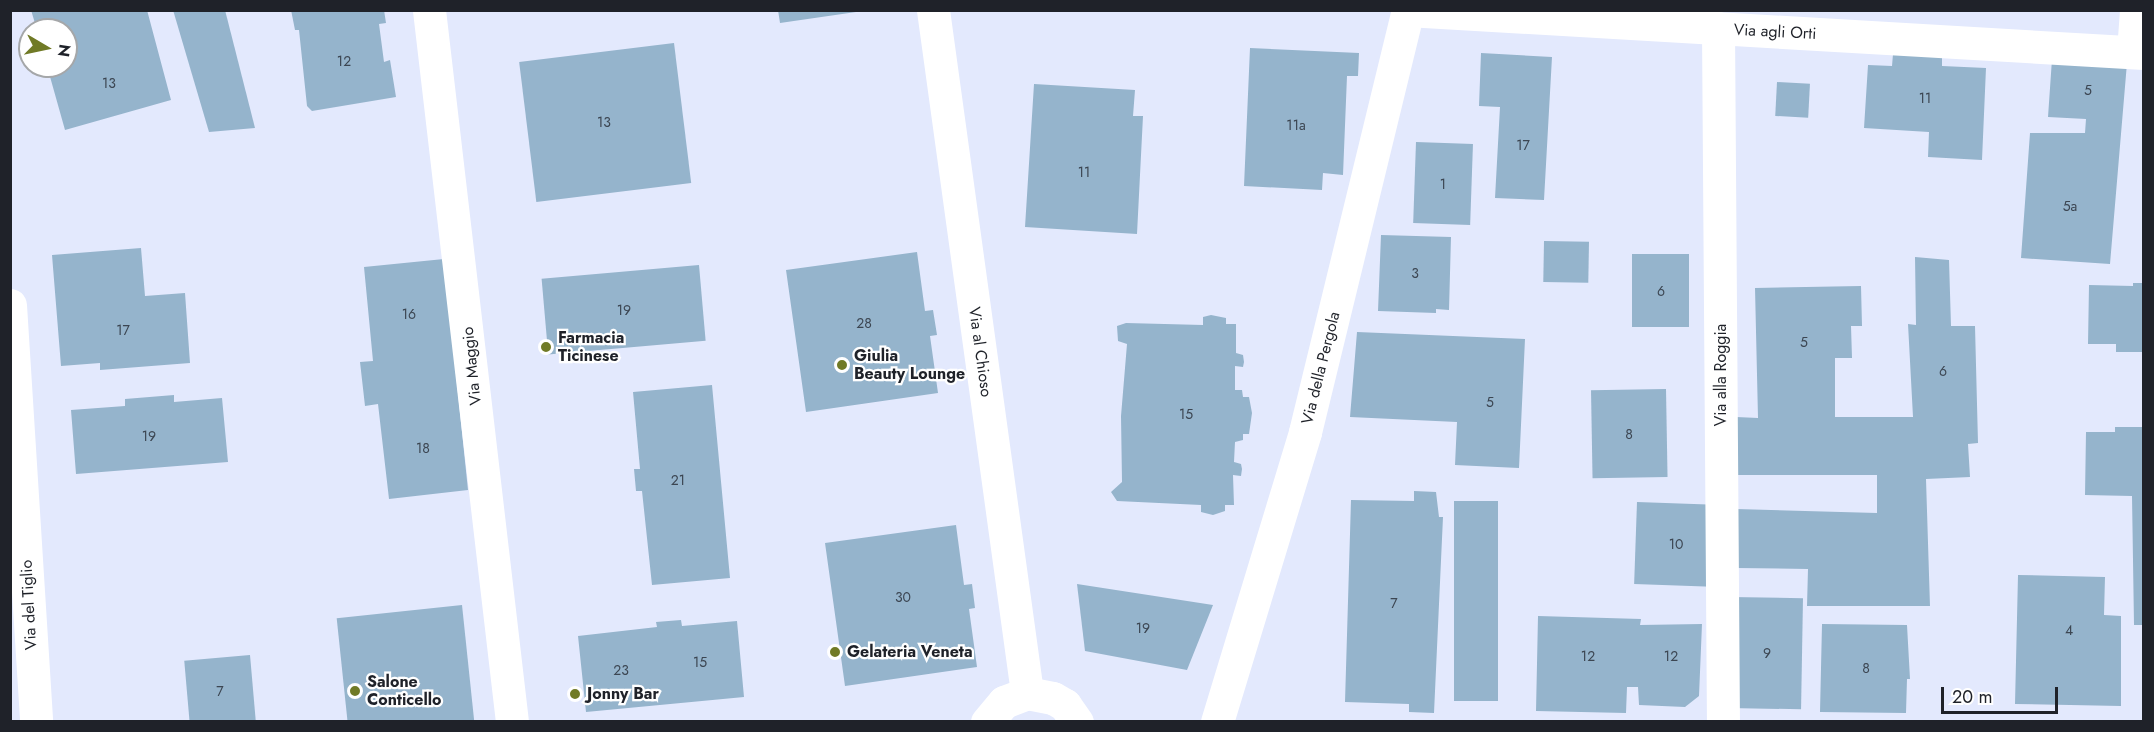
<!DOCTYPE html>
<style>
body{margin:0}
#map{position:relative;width:2154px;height:732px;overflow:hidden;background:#e3e9fd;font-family:Jost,sans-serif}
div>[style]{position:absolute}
.building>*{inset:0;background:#95b4cc;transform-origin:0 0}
.minor>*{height:33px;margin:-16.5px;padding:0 16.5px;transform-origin:16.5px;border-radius:16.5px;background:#fff}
.dots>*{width:16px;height:16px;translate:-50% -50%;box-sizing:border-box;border:3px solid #fff;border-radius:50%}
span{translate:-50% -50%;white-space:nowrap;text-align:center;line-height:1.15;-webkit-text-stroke:4.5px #fff;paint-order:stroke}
.number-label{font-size:14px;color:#3c4652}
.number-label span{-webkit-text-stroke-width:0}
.street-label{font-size:16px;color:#1f2229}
.poi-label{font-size:16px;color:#1f2229;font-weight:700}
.left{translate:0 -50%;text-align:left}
.frame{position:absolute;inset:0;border:12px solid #1f2229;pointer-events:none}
.north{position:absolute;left:18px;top:18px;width:60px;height:60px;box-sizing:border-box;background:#fff;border:2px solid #a5a7a9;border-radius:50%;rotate:99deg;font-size:16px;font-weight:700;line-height:24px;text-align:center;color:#1f2229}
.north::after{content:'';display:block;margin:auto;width:21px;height:27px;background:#707a26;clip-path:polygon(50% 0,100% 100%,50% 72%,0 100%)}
.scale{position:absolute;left:1941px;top:687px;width:117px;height:27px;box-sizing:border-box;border:3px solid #1f2229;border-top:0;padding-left:8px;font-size:18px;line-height:21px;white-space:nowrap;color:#1f2229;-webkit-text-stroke:4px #fff;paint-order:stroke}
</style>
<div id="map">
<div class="building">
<div style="clip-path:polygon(31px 10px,147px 10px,171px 100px,65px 130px,47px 66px,66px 66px,66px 30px,37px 30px)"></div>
<div style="clip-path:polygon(173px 10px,225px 10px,255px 128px,209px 132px)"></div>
<div style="clip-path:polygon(291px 10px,384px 10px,386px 23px,379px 24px,384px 62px,390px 60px,396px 97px,312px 111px,307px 106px,299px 30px,295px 30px)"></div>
<div style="clip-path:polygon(778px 10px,856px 10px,856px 12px,780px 23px)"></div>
<div style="left:674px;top:43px;width:141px;height:156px;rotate:83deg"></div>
<div style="clip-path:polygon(1250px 48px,1359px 53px,1358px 76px,1347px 76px,1343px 175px,1323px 173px,1322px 190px,1244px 186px)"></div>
<div style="clip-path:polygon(1481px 53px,1552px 57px,1544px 200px,1495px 198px,1500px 107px,1479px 106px)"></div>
<div style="clip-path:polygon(1893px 54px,1942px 57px,1942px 66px,1986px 68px,1982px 160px,1928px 157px,1929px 132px,1864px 128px,1868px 65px,1892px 66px)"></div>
<div style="clip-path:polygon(2052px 59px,2127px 63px,2110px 264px,2021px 258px,2030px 133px,2085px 133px,2086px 119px,2048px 117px)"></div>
<div style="left:1777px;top:82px;width:33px;height:34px;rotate:3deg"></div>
<div style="clip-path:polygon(1034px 84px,1135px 90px,1133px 116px,1143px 116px,1137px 234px,1025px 227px)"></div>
<div style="left:1416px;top:142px;width:57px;height:81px;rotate:2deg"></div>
<div style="clip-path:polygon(1381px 235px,1451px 237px,1449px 310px,1436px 309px,1436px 313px,1378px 311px)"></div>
<div style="left:1544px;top:241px;width:45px;height:41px;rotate:1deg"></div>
<div style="clip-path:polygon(141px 248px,145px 296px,185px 293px,190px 363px,100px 370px,100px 363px,61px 366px,52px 255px)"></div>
<div style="clip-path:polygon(917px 252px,925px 311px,933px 310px,937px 335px,930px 336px,938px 393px,806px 412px,786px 270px)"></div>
<div style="left:1689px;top:254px;width:73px;height:57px;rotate:90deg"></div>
<div style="clip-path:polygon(1915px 257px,1949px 260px,1951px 326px,1975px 326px,1978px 443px,1968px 444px,1970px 477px,1926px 479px,1930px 606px,1807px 606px,1808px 569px,1737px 568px,1736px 509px,1877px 513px,1877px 475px,1731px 475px,1736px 417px,1758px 418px,1755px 288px,1861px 286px,1862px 326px,1851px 326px,1852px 358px,1835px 358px,1835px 417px,1913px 417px,1908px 324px,1916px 325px)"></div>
<div style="clip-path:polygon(444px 259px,468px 490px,389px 499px,378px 404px,365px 406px,360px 362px,373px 361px,364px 267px)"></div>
<div style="left:699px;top:265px;width:76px;height:158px;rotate:85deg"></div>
<div style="clip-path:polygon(2133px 283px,2144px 283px,2144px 352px,2116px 352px,2116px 344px,2088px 344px,2089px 285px,2133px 286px)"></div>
<div style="clip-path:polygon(1211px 315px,1226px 318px,1226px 324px,1236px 324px,1236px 353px,1243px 355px,1244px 362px,1243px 367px,1235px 366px,1235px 390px,1242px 390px,1243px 397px,1249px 397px,1252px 413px,1249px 434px,1243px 434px,1243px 440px,1235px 442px,1234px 462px,1241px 464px,1242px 469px,1241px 476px,1233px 475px,1234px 505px,1225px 505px,1225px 511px,1213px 515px,1201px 512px,1201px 505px,1117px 501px,1111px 492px,1122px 482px,1121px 416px,1127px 344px,1118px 341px,1117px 326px,1126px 323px,1203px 325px,1203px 317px)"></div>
<div style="clip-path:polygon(1357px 332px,1525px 339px,1519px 468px,1455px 465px,1457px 422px,1350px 417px)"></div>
<div style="clip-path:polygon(712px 385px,730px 578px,652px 585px,642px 491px,636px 491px,634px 469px,640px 469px,633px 392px)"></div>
<div style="left:1666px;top:389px;width:88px;height:75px;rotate:89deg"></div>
<div style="clip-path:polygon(174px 395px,174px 402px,222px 398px,228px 462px,76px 474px,71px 410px,125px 406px,125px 399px)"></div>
<div style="clip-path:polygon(2115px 427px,2144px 427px,2144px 625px,2134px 625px,2132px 496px,2085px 495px,2086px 432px,2115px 432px)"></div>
<div style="clip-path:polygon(1414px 491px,1436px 492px,1439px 517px,1443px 517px,1434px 713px,1409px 712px,1409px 704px,1345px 702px,1351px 500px,1414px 501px)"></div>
<div style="left:1454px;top:501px;width:44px;height:200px"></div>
<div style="left:1637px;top:502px;width:78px;height:82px;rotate:2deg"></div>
<div style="clip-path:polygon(956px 525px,964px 585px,972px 584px,975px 608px,969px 609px,977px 667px,845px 686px,825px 543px)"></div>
<div style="clip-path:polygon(2018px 575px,2105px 577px,2104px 615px,2121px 616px,2121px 706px,2015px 704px)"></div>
<div style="clip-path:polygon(1077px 584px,1213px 605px,1187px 670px,1085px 651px)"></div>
<div style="left:1730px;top:597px;width:73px;height:111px;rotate:1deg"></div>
<div style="left:462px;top:605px;width:118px;height:126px;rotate:84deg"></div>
<div style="clip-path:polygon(1538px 616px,1641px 619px,1640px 625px,1702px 624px,1699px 696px,1685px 707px,1639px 705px,1638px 687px,1627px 687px,1626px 713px,1536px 711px)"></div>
<div style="clip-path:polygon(681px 620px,682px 626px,737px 621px,744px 697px,586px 712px,578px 636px,657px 627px,656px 622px)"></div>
<div style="clip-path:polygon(1822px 624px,1907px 625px,1910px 679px,1907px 679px,1906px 713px,1820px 712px)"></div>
<div style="left:250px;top:655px;width:67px;height:66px;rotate:85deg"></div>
</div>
<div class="minor">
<div style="left:429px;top:10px;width:717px;rotate:83.35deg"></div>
<div style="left:933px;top:10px;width:689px;rotate:82.16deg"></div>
<div style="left:1407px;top:10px;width:738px;rotate:3.34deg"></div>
<div style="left:1718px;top:28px;width:694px;rotate:89.59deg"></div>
<div style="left:2133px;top:52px;width:42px;rotate:-85.9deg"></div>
<div style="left:10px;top:305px;width:418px;rotate:86.4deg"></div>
<div style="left:987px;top:722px;width:26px;rotate:-50deg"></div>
<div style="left:1004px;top:702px;width:25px;rotate:-21deg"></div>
<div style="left:1027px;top:693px;width:26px;rotate:11deg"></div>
<div style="left:1053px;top:698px;width:14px;rotate:30deg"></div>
<div style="left:1065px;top:705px;width:21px;rotate:55deg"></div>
<div style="left:1217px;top:722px;width:303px;rotate:-73.1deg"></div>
<div style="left:1305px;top:432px;width:434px;rotate:-76.3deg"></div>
</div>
<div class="dots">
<div style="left:546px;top:347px;background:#707a26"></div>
<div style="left:842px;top:365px;background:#707a26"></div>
<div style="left:835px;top:652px;background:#707a26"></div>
<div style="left:355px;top:691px;background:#707a26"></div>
<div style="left:575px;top:694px;background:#707a26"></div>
</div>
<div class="number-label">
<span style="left:344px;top:61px">12</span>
<span style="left:109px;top:83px">13</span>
<span style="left:2088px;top:90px">5</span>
<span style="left:1925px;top:98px">11</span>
<span style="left:604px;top:122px">13</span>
<span style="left:1296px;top:125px">11a</span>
<span style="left:1523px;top:145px">17</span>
<span style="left:1084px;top:172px">11</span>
<span style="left:1443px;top:184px">1</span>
<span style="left:2070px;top:206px">5a</span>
<span style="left:1415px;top:273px">3</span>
<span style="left:1661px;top:291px">6</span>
<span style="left:624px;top:310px">19</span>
<span style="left:409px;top:314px">16</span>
<span style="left:864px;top:323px">28</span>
<span style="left:123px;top:330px">17</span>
<span style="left:1804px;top:342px">5</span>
<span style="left:1943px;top:371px">6</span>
<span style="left:1490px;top:402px">5</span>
<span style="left:1186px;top:414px">15</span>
<span style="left:1629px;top:434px">8</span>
<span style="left:149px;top:436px">19</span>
<span style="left:423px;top:448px">18</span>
<span style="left:678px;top:480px">21</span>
<span style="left:1676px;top:544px">10</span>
<span style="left:903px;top:597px">30</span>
<span style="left:1394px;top:603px">7</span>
<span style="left:1143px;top:628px">19</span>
<span style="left:2069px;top:630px">4</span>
<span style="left:1767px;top:653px">9</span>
<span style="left:1588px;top:656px">12</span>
<span style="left:1671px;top:656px">12</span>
<span style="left:700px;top:662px">15</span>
<span style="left:1866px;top:668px">8</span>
<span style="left:621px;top:670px">23</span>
<span style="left:220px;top:691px">7</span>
</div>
<div class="street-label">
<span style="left:1775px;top:32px;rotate:3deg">Via agli Orti</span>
<span style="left:980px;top:352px;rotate:82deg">Via al Chioso</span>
<span style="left:472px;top:366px;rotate:-96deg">Via Maggio</span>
<span style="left:1321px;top:368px;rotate:-76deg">Via della Pergola</span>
<span style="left:1721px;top:375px;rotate:-90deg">Via alla Roggia</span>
<span style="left:29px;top:605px;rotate:-93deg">Via del Tiglio</span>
</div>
<div class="poi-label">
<span class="left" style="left:558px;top:347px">Farmacia<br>Ticinese</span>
<span class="left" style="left:854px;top:365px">Giulia<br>Beauty Lounge</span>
<span class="left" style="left:847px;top:652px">Gelateria Veneta</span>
<span class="left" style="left:367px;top:691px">Salone<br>Conticello</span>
<span class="left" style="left:587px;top:694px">Jonny Bar</span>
</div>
<div class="frame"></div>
<div class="north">N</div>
<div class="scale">20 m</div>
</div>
